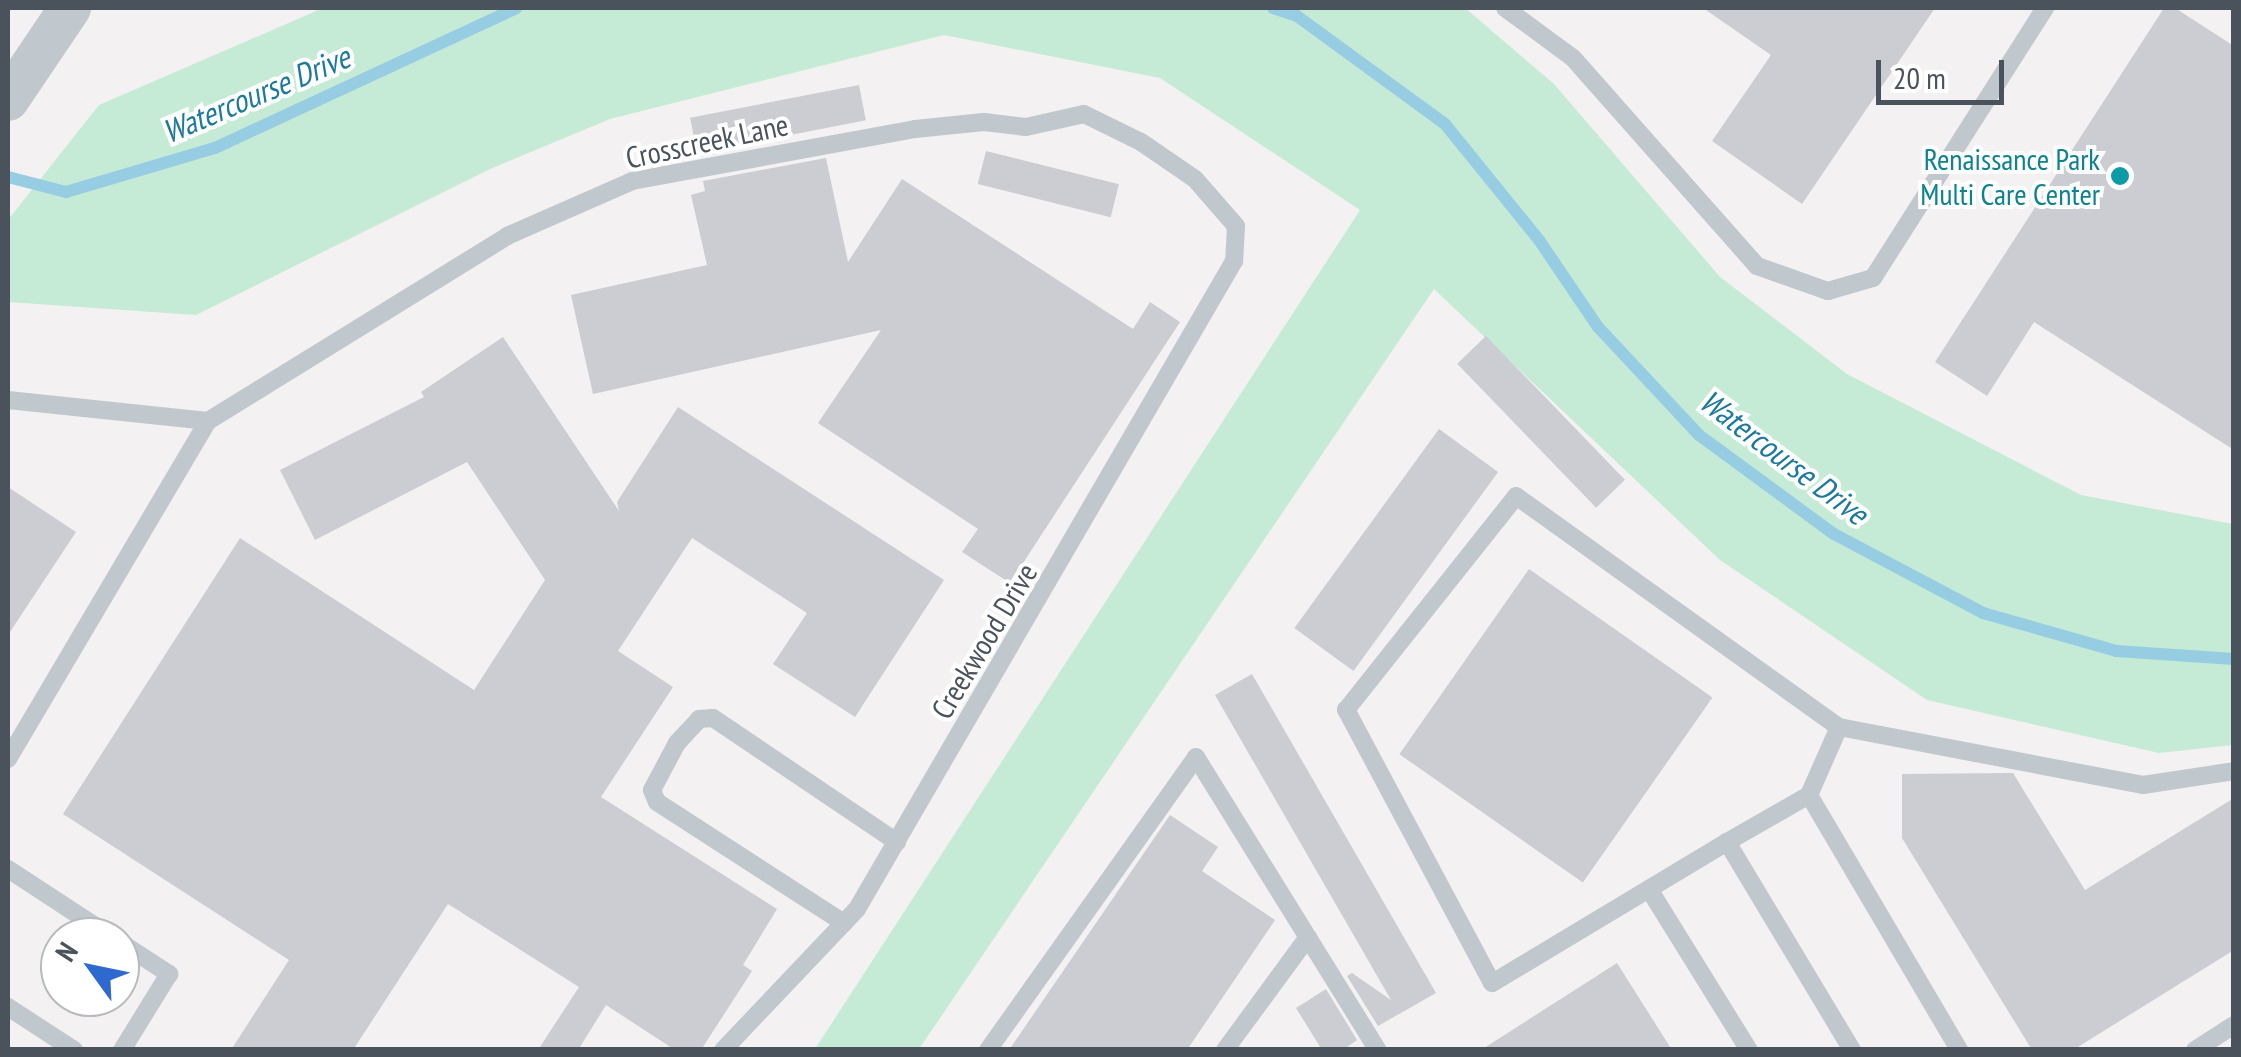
<!DOCTYPE html>
<style>
body{margin:0}
#map{position:relative;width:2241px;height:1057px;overflow:hidden;background:#f3f1f1;font-family:"PT Sans Narrow",sans-serif}
div>[style]{position:absolute}
.green>*{inset:0;background:#c5ebd6}
.stream>*{height:12px;margin:-6px;padding:0 6px;transform-origin:6px;border-radius:6px;background:#97cde3}
.building>*{inset:0;background:#cbcdd2;transform-origin:0 0}
.service>*{height:18px;margin:-9px;padding:0 9px;transform-origin:9px;border-radius:9px;background:#c0c7cd}
.tertiary>*{height:42px;margin:-21px;padding:0 21px;transform-origin:21px;border-radius:21px;background:#c0c7cd}
.dots>*{width:28px;height:28px;translate:-50% -50%;box-sizing:border-box;border:5px solid #fff;border-radius:50%}
span{translate:-50% -50%;white-space:nowrap;text-align:center;line-height:1.15;-webkit-text-stroke:8px #fff;paint-order:stroke}
.street-label{font-size:30px;color:#4a525c}
.culture-label{font-size:30px;color:#0d838f}
.right{translate:-100% -50%;text-align:right}
.water-label{font-size:32px;color:#1d799c;font-style:italic}
.frame{position:absolute;inset:0;border:10px solid #4a525c;pointer-events:none}
.north{position:absolute;left:40px;top:917px;width:100px;height:100px;box-sizing:border-box;background:#fff;border:2px solid #b7babe;border-radius:50%;rotate:303deg;font-size:28px;font-weight:700;line-height:40px;text-align:center;color:#4a525c}
.north::after{content:'';display:block;margin:auto;width:35px;height:45px;background:#2e69cf;clip-path:polygon(50% 0,100% 100%,50% 72%,0 100%)}
.scale{position:absolute;left:1876px;top:60px;width:128px;height:45px;box-sizing:border-box;border:5px solid #4a525c;border-top:0;padding-left:12px;font-size:30px;line-height:35px;white-space:nowrap;color:#4a525c;-webkit-text-stroke:8px #fff;paint-order:stroke}
</style>
<div id="map">
<div class="green">
<div style="clip-path:polygon(323px 8px,1465px 8px,1554px 84px,1720px 277px,1847px 374px,2081px 495px,2233px 524px,2233px 745px,2159px 753px,1927px 700px,1720px 560px,1434px 289px,919px 1049px,815px 1049px,1360px 210px,1160px 78px,944px 35px,610px 119px,490px 169px,196px 315px,8px 302px,8px 220px,99px 105px)"></div>
</div>
<div class="stream">
<div style="left:1273px;top:8px;width:25px;rotate:18deg"></div>
<div style="left:1297px;top:16px;width:183px;rotate:36.1deg"></div>
<div style="left:1445px;top:124px;width:149px;rotate:51deg"></div>
<div style="left:1539px;top:240px;width:105px;rotate:55.9deg"></div>
<div style="left:1598px;top:327px;width:148px;rotate:46.9deg"></div>
<div style="left:1699px;top:435px;width:167px;rotate:36.3deg"></div>
<div style="left:1834px;top:534px;width:169px;rotate:27.9deg"></div>
<div style="left:1983px;top:613px;width:138px;rotate:15.9deg"></div>
<div style="left:2116px;top:651px;width:118px;rotate:3.9deg"></div>
<div style="left:8px;top:177px;width:60px;rotate:14.5deg"></div>
<div style="left:66px;top:192px;width:155px;rotate:-16.5deg"></div>
<div style="left:215px;top:148px;width:332px;rotate:-24.9deg"></div>
</div>
<div class="building">
<div style="clip-path:polygon(1703px 8px,1935px 8px,1802px 204px,1712px 141px,1771px 55px)"></div>
<div style="clip-path:polygon(2164px 8px,2175px 8px,2234px 46px,2234px 450px,2034px 322px,1987px 396px,1935px 362px)"></div>
<div style="left:859px;top:85px;width:36px;height:172px;rotate:79deg"></div>
<div style="left:986px;top:151px;width:137px;height:34px;rotate:14deg"></div>
<div style="clip-path:polygon(826px 158px,848px 262px,902px 179px,1133px 329px,1150px 302px,1180px 322px,1010px 583px,962px 552px,978px 529px,818px 423px,881px 330px,593px 394px,571px 295px,707px 265px,691px 195px,705px 191px,703px 181px)"></div>
<div style="left:1486px;top:336px;width:200px;height:40px;rotate:46deg"></div>
<div style="clip-path:polygon(503px 337px,619px 511px,617px 502px,678px 407px,944px 580px,855px 717px,773px 664px,807px 613px,692px 538px,618px 651px,673px 687px,601px 797px,777px 909px,743px 965px,752px 971px,701px 1050px,675px 1050px,606px 1005px,578px 1050px,538px 1050px,579px 987px,448px 904px,353px 1050px,231px 1050px,289px 960px,63px 814px,240px 538px,474px 690px,545px 580px,467px 462px,315px 540px,280px 470px,424px 397px,421px 392px)"></div>
<div style="left:1439px;top:429px;width:73px;height:246px;rotate:36deg"></div>
<div style="clip-path:polygon(8px 487px,76px 532px,8px 635px)"></div>
<div style="left:1529px;top:569px;width:224px;height:226px;rotate:35deg"></div>
<div style="clip-path:polygon(1252px 674px,1436px 993px,1378px 1026px,1347px 976px,1352px 973px,1391px 1000px,1215px 695px)"></div>
<div style="clip-path:polygon(2013px 773px,2085px 890px,2234px 798px,2234px 950px,2073px 1050px,2032px 1050px,1902px 838px,1902px 774px)"></div>
<div style="clip-path:polygon(1170px 815px,1218px 847px,1202px 871px,1275px 920px,1187px 1050px,1009px 1050px)"></div>
<div style="clip-path:polygon(1617px 963px,1672px 1050px,1481px 1050px)"></div>
<div style="clip-path:polygon(1326px 989px,1357px 1040px,1343px 1050px,1322px 1050px,1296px 1008px)"></div>
</div>
<div class="service">
<div style="left:1505px;top:8px;width:84px;rotate:36.3deg"></div>
<div style="left:1573px;top:58px;width:278px;rotate:48.5deg"></div>
<div style="left:1757px;top:266px;width:75px;rotate:19.4deg"></div>
<div style="left:1828px;top:291px;width:47px;rotate:-16.1deg"></div>
<div style="left:1873px;top:278px;width:320px;rotate:-57.5deg"></div>
<div style="left:8px;top:400px;width:201px;rotate:6deg"></div>
<div style="left:208px;top:421px;width:352px;rotate:-31.7deg"></div>
<div style="left:507px;top:236px;width:137px;rotate:-23.7deg"></div>
<div style="left:632px;top:181px;width:288px;rotate:-10.4deg"></div>
<div style="left:915px;top:129px;width:69px;rotate:-5.8deg"></div>
<div style="left:984px;top:122px;width:42px;rotate:6.8deg"></div>
<div style="left:1026px;top:127px;width:59px;rotate:-12.6deg"></div>
<div style="left:1084px;top:114px;width:64px;rotate:26.2deg"></div>
<div style="left:1141px;top:142px;width:65px;rotate:34.4deg"></div>
<div style="left:1195px;top:179px;width:62px;rotate:48.9deg"></div>
<div style="left:1236px;top:226px;width:35px;rotate:93deg"></div>
<div style="left:1234px;top:261px;width:750px;rotate:120.19deg"></div>
<div style="left:857px;top:909px;width:195px;rotate:133.5deg"></div>
<div style="left:8px;top:759px;width:393px;rotate:-59.4deg"></div>
<div style="left:1809px;top:795px;width:296px;rotate:59.5deg"></div>
<div style="left:1727px;top:842px;width:95px;rotate:-29.8deg"></div>
<div style="left:1809px;top:795px;width:74px;rotate:-66.2deg"></div>
<div style="left:8px;top:869px;width:124px;rotate:33.2deg"></div>
<div style="left:1649px;top:889px;width:190px;rotate:58.2deg"></div>
<div style="left:844px;top:923px;width:223px;rotate:-147.1deg"></div>
<div style="left:657px;top:802px;width:13px;rotate:-113deg"></div>
<div style="left:652px;top:790px;width:53px;rotate:-62deg"></div>
<div style="left:677px;top:743px;width:33px;rotate:-47deg"></div>
<div style="left:699px;top:719px;width:14px;rotate:-4deg"></div>
<div style="left:713px;top:718px;width:222px;rotate:34deg"></div>
<div style="left:120px;top:942px;width:59px;rotate:33.1deg"></div>
<div style="left:169px;top:974px;width:89px;rotate:121.7deg"></div>
<div style="left:8px;top:1007px;width:79px;rotate:33.1deg"></div>
<div style="left:988px;top:1050px;width:359px;rotate:-54.6deg"></div>
<div style="left:1196px;top:757px;width:345px;rotate:58.2deg"></div>
<div style="left:1225px;top:1050px;width:140px;rotate:-53.7deg"></div>
<div style="left:1852px;top:1050px;width:243px;rotate:-121deg"></div>
<div style="left:1727px;top:842px;width:274px;rotate:149deg"></div>
<div style="left:1492px;top:983px;width:310px;rotate:-118.1deg"></div>
<div style="left:1346px;top:710px;width:273px;rotate:-51.5deg"></div>
<div style="left:1516px;top:496px;width:397px;rotate:35.6deg"></div>
<div style="left:1839px;top:727px;width:309px;rotate:10.8deg"></div>
<div style="left:2143px;top:785px;width:92px;rotate:-8.7deg"></div>
<div style="left:2195px;top:1050px;width:46px;rotate:-32.7deg"></div>
</div>
<div class="tertiary">
<div style="left:8px;top:100px;width:111px;rotate:-56deg"></div>
</div>
<div class="dots">
<div style="left:2120px;top:176px;background:#0f9aa8"></div>
</div>
<div class="street-label">
<span style="left:707px;top:141px;rotate:-12deg">Crosscreek Lane</span>
<span style="left:984px;top:641px;rotate:-59deg">Creekwood Drive</span>
</div>
<div class="culture-label">
<span class="right" style="left:2100px;top:176px">Renaissance Park<br>Multi Care Center</span>
</div>
<div class="water-label">
<span style="left:256px;top:94px;rotate:-23deg">Watercourse Drive</span>
<span style="left:1784px;top:457px;rotate:37deg">Watercourse Drive</span>
</div>
<div class="frame"></div>
<div class="north">N</div>
<div class="scale">20 m</div>
</div>
